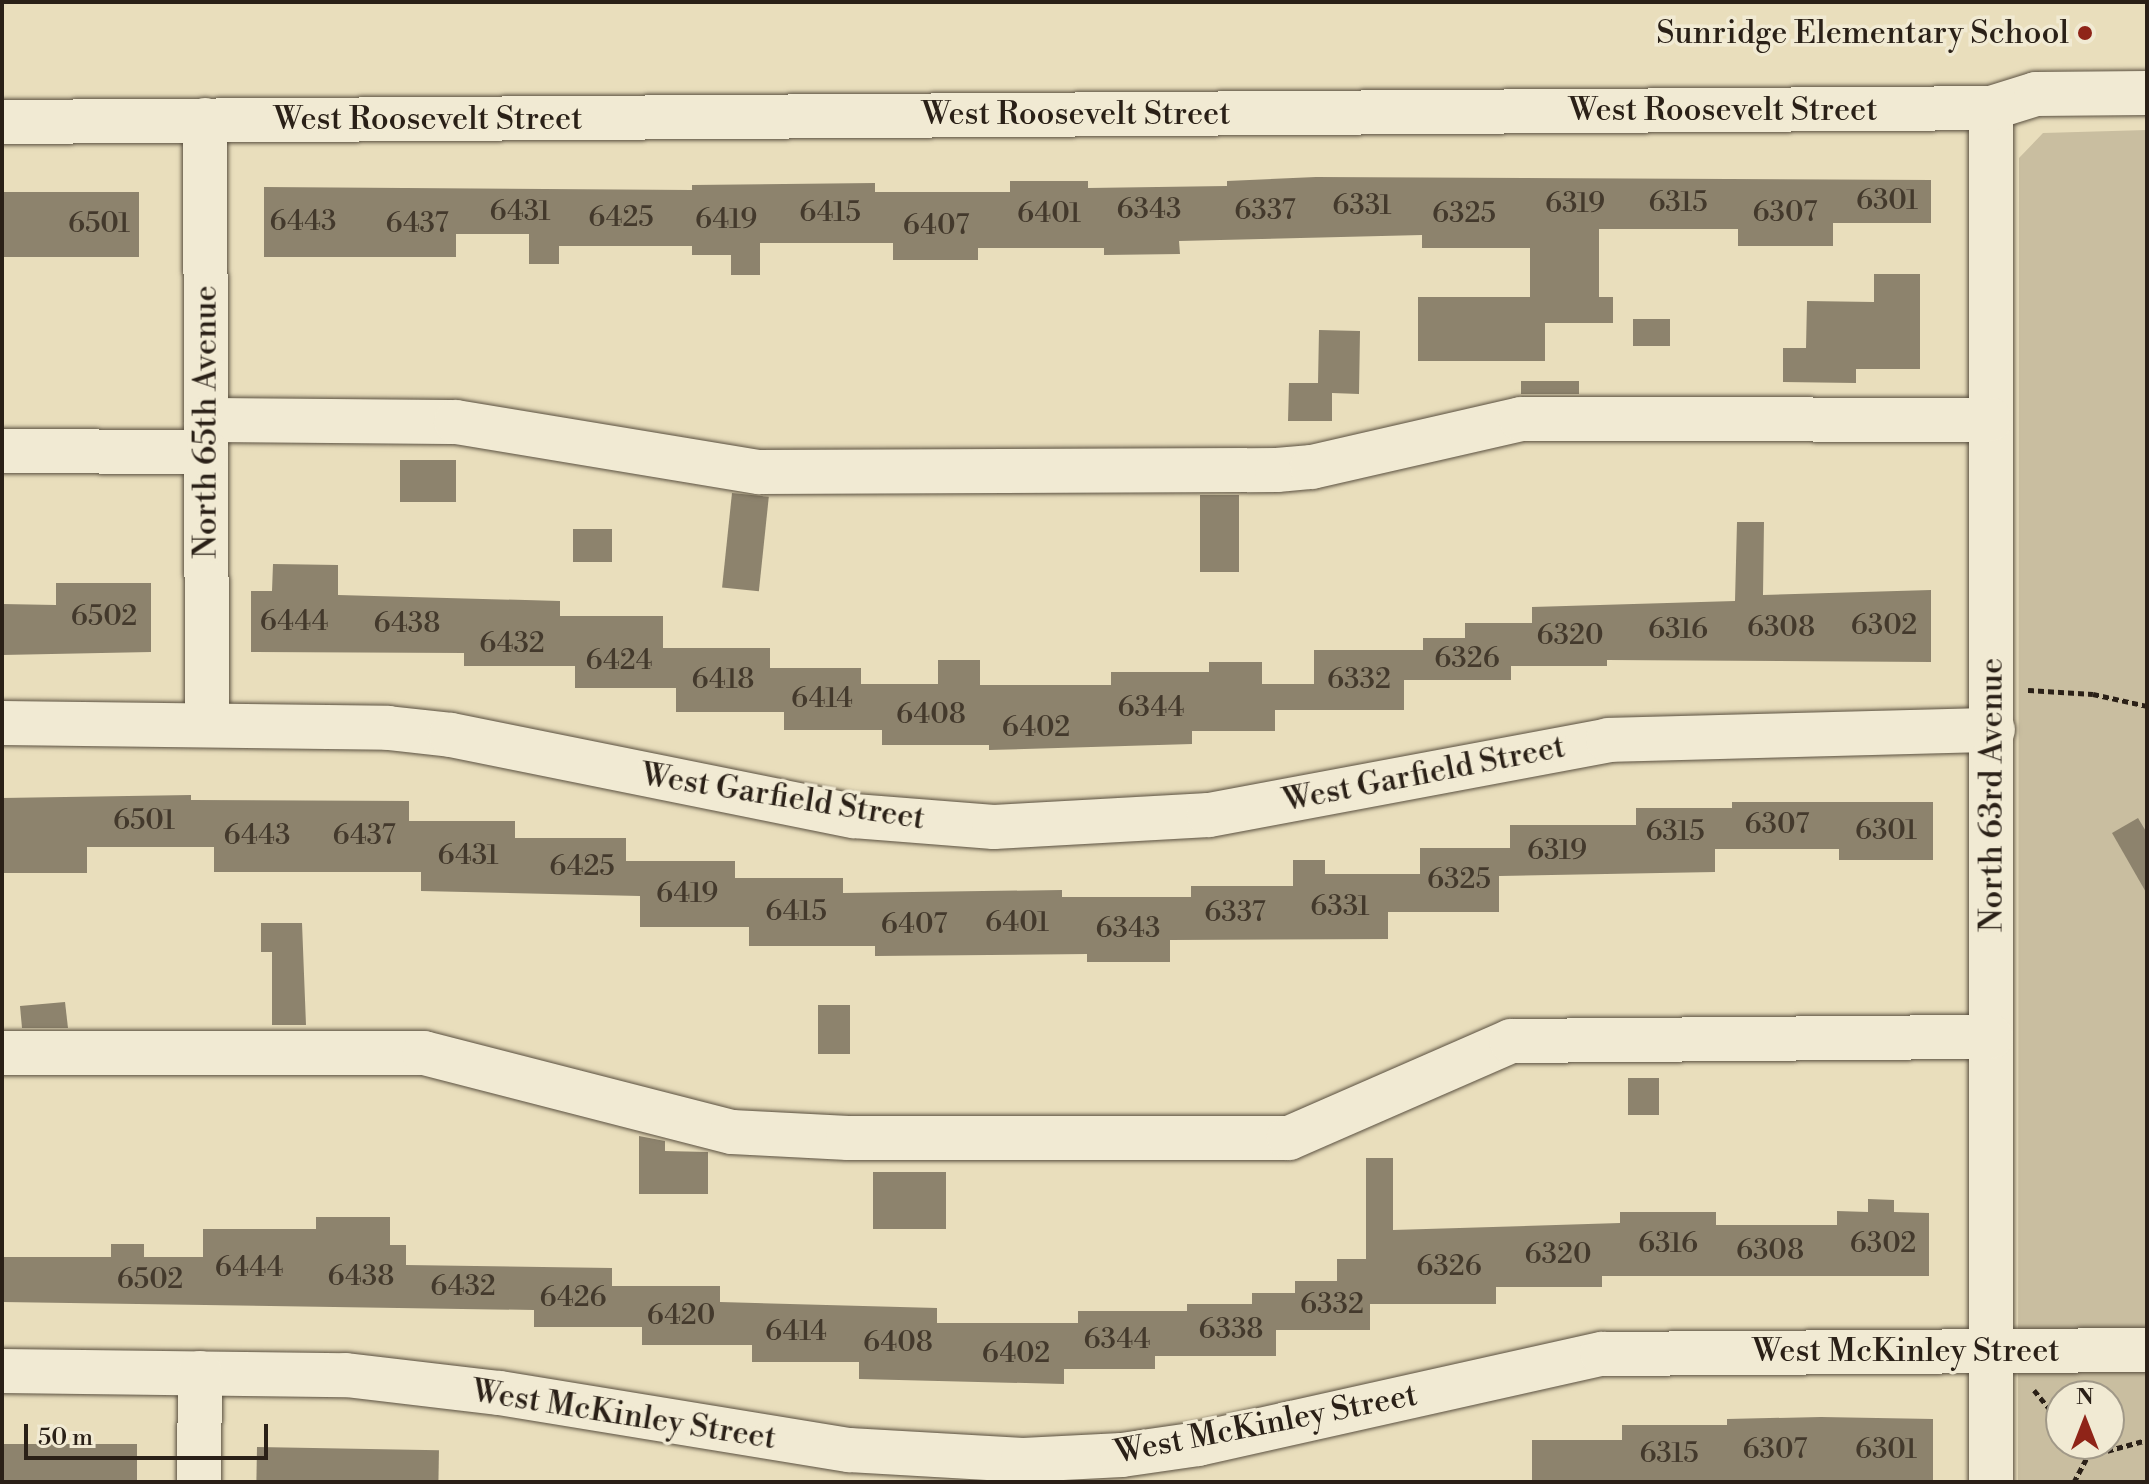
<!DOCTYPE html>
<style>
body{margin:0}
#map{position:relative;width:2149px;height:1484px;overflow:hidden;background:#e9debc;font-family:"Libre Bodoni",serif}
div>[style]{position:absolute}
.green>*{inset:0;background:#c9bea0}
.building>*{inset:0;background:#8d836d;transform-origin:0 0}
.path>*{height:5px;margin-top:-2.5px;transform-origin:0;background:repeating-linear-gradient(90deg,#2a2017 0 6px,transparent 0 10px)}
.roads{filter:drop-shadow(0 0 2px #5a5040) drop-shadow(0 0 2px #5a5040)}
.minor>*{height:44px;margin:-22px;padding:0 22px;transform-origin:22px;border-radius:22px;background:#f1ead3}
.dots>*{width:22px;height:22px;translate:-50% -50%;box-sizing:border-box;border:4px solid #f1ead3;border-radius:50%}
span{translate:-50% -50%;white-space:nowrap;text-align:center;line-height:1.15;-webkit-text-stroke:7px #f1ead3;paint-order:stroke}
.number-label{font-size:28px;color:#43392c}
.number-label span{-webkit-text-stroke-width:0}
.poi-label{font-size:32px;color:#2a2017}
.right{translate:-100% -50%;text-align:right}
.street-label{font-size:32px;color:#2a2017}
.frame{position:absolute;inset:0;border:4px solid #2a2017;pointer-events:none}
.north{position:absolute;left:2045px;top:1380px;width:80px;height:80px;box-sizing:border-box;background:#f1ead3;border:2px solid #a19988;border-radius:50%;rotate:0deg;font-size:22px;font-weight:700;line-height:32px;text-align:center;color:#2a2017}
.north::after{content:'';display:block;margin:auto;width:28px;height:36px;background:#8f2418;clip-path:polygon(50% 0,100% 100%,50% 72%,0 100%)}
.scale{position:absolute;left:24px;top:1424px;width:244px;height:36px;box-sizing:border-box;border:4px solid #2a2017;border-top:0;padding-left:10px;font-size:24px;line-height:28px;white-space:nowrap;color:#2a2017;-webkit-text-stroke:6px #f1ead3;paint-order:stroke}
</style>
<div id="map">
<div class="green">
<div style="clip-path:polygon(evenodd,2147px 130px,2147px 1482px,2018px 1482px,2019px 158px,2043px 133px,2147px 130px,2061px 1396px,2109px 1396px,2109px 1444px,2061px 1444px,2061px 1396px)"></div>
</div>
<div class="building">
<div style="clip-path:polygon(1316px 177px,1931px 180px,1931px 223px,1833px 223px,1833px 246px,1738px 246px,1738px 229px,1599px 229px,1599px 297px,1613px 297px,1613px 323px,1545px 323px,1545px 361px,1418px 361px,1418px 297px,1530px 297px,1530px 248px,1422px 248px,1422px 235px,1179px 241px,1180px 254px,1104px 255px,1104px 248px,978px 248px,978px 260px,893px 260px,893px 243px,760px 243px,760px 275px,731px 275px,731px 255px,692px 255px,692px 246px,559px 246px,559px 264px,529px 264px,529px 234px,456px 234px,456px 257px,264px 257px,264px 187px,692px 190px,692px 185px,875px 183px,875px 192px,1010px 192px,1010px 181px,1088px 181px,1088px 188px,1227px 186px,1227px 181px)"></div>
<div style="left:139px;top:192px;width:65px;height:137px;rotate:90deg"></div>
<div style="clip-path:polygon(1874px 274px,1920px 274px,1920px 369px,1856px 369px,1856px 383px,1783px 382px,1783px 348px,1806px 348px,1807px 301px,1874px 302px)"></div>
<div style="left:1633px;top:319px;width:37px;height:27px"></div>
<div style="clip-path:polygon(1319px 330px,1360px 331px,1359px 394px,1332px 393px,1332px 421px,1288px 421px,1289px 383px,1318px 383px)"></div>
<div style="left:1521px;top:381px;width:58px;height:13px"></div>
<div style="left:400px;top:460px;width:56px;height:42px"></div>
<div style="left:732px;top:493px;width:37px;height:95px;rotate:6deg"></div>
<div style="left:1200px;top:495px;width:39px;height:77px"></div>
<div style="clip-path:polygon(1737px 522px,1764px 522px,1763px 595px,1931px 590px,1931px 662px,1607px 660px,1607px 666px,1511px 666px,1511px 680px,1404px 680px,1404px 710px,1275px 710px,1275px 731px,1192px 731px,1192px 744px,989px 750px,989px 745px,882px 745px,882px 730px,784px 730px,784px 712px,676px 712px,676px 688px,575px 688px,575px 666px,464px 666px,464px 653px,251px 652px,251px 591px,272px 591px,273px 564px,338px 565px,338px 595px,560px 601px,560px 616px,663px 616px,663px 648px,770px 648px,770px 668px,861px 668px,861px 684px,938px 684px,938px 660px,980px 660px,980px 685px,1111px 685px,1111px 672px,1209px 672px,1209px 662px,1262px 662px,1262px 684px,1314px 684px,1314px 650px,1423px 650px,1423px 638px,1465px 638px,1465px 623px,1532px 623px,1532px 607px,1735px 601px)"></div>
<div style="left:573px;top:529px;width:39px;height:33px"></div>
<div style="clip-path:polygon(56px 583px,151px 583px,151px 652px,2px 655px,2px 604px,56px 605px)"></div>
<div style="clip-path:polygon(191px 795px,191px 800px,409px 801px,409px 821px,515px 821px,515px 838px,626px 838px,626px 861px,735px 861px,735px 878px,843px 878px,843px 893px,1062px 890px,1062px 897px,1191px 897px,1191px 886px,1293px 886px,1293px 860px,1325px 860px,1325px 874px,1420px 874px,1420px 848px,1510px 848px,1510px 825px,1636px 825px,1636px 808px,1732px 808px,1732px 802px,1933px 802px,1933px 860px,1839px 860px,1839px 849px,1715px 849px,1715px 872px,1499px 876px,1499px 912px,1388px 912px,1388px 939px,1170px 940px,1170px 962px,1087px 962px,1087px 954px,875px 956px,875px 946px,749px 946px,749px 927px,640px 927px,640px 896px,421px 891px,421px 872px,214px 872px,214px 847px,87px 847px,87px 873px,2px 873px,2px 798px)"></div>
<div style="clip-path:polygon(2138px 818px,2147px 833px,2147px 894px,2112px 833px)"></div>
<div style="clip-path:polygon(261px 923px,302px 923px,306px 1025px,272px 1025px,272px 952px,261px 952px)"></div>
<div style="clip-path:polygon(65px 1002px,68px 1028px,22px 1028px,20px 1006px)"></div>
<div style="left:818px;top:1005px;width:32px;height:49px"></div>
<div style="left:1628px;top:1078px;width:31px;height:37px"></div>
<div style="clip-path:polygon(639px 1136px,665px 1141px,665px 1151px,708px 1152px,708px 1194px,639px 1194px)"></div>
<div style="clip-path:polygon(1366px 1158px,1393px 1158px,1393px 1230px,1620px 1223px,1620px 1212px,1716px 1212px,1716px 1225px,1837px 1225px,1837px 1211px,1868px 1212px,1868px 1199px,1894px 1200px,1894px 1212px,1929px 1213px,1929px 1276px,1602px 1276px,1602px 1287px,1496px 1287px,1496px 1304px,1370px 1304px,1370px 1330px,1276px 1330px,1276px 1356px,1155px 1356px,1155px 1369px,1064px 1369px,1064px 1384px,859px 1379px,859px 1362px,752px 1362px,752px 1345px,642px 1345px,642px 1327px,534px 1327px,534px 1310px,2px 1302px,2px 1257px,111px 1257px,111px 1244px,144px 1244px,144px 1257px,203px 1257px,203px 1229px,316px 1229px,316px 1217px,390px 1217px,390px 1245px,406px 1245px,406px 1265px,612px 1268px,612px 1286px,720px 1286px,720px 1302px,937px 1308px,937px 1323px,1078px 1323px,1078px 1311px,1187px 1311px,1187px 1304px,1252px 1304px,1252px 1293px,1295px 1293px,1295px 1281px,1337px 1281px,1337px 1259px,1366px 1259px)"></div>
<div style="left:873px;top:1172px;width:73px;height:57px"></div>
<div style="clip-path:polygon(1821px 1417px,1933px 1419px,1933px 1480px,1532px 1482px,1532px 1440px,1622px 1440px,1622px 1425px,1727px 1425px,1727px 1419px)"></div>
<div style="left:2px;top:1444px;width:135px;height:38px"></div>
<div style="left:257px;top:1447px;width:182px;height:35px;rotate:1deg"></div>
</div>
<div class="path">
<div style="left:2028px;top:690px;width:65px;rotate:3.5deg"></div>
<div style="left:2093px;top:694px;width:55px;rotate:12.5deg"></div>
<div style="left:2034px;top:1390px;width:43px;rotate:50.7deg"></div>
<div style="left:2079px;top:1444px;width:15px;rotate:53deg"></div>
<div style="left:2074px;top:1482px;width:30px;rotate:-62deg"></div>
<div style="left:2088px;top:1456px;width:61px;rotate:-15.2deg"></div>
</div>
<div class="roads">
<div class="minor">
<div style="left:1991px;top:108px;width:1374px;rotate:90deg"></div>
<div style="left:205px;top:120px;width:604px;rotate:89.81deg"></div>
<div style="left:2px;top:122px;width:1989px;rotate:-0.4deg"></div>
<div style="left:1991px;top:108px;width:47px;rotate:-17.3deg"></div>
<div style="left:2036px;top:94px;width:111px;rotate:-0.5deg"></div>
<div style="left:206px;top:420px;width:250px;rotate:0.5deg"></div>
<div style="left:456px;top:422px;width:307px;rotate:9.4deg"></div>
<div style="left:759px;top:472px;width:518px;rotate:-0.22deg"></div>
<div style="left:1277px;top:470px;width:35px;rotate:-5deg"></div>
<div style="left:1312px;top:467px;width:214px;rotate:-12.9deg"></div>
<div style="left:1521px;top:419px;width:469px;rotate:0.1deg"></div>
<div style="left:2px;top:451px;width:204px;rotate:0.3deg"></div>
<div style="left:2px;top:723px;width:386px;rotate:0.7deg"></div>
<div style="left:388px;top:728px;width:63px;rotate:6.3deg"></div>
<div style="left:451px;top:735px;width:411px;rotate:11.4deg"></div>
<div style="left:854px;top:816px;width:140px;rotate:4.5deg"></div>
<div style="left:994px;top:827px;width:215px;rotate:-3.2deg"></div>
<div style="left:1209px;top:815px;width:406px;rotate:-10.6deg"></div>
<div style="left:1608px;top:740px;width:385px;rotate:-1.5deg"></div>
<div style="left:2px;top:1053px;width:422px"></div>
<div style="left:424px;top:1053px;width:318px;rotate:14.4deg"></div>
<div style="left:732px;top:1132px;width:116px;rotate:3deg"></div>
<div style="left:848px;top:1138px;width:441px"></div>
<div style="left:1289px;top:1138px;width:242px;rotate:-23.6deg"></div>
<div style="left:1511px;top:1041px;width:480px;rotate:-0.5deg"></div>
<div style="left:2px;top:1371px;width:344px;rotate:0.7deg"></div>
<div style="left:346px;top:1375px;width:155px;rotate:6.7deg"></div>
<div style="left:500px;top:1393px;width:354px;rotate:9.3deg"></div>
<div style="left:849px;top:1450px;width:174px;rotate:3.3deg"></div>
<div style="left:1023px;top:1460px;width:99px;rotate:-2.9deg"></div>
<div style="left:1122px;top:1455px;width:77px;rotate:-8.2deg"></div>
<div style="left:1198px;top:1444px;width:414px;rotate:-12.6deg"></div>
<div style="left:1602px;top:1354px;width:545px;rotate:-0.42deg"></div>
<div style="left:199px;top:1482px;width:109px;rotate:-89.5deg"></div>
</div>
</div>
<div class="dots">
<div style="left:2085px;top:33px;background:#8f2418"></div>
</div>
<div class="number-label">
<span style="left:1887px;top:201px">6301</span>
<span style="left:1678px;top:203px">6315</span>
<span style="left:1575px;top:204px">6319</span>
<span style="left:1362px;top:206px">6331</span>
<span style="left:1149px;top:210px">6343</span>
<span style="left:1265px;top:211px">6337</span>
<span style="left:520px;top:212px">6431</span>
<span style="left:830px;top:213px">6415</span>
<span style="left:1785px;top:213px">6307</span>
<span style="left:1049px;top:214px">6401</span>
<span style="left:1464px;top:214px">6325</span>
<span style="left:621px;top:218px">6425</span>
<span style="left:726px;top:220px">6419</span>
<span style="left:303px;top:222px">6443</span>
<span style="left:99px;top:224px">6501</span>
<span style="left:417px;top:224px">6437</span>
<span style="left:936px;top:226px">6407</span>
<span style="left:104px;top:617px">6502</span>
<span style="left:294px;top:622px">6444</span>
<span style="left:407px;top:624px">6438</span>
<span style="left:1884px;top:626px">6302</span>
<span style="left:1781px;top:628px">6308</span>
<span style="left:1678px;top:630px">6316</span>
<span style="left:1570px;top:636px">6320</span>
<span style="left:512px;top:644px">6432</span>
<span style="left:1467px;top:659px">6326</span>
<span style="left:619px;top:661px">6424</span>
<span style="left:723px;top:680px">6418</span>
<span style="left:1359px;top:680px">6332</span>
<span style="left:822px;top:699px">6414</span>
<span style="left:1151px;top:708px">6344</span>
<span style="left:931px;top:715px">6408</span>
<span style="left:1036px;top:728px">6402</span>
<span style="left:144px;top:821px">6501</span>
<span style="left:1777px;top:825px">6307</span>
<span style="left:1886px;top:831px">6301</span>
<span style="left:1675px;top:832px">6315</span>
<span style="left:257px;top:836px">6443</span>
<span style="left:364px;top:836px">6437</span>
<span style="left:1557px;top:851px">6319</span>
<span style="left:468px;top:856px">6431</span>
<span style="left:582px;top:867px">6425</span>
<span style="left:1459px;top:880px">6325</span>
<span style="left:687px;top:894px">6419</span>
<span style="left:1340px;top:907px">6331</span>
<span style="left:796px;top:912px">6415</span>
<span style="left:1235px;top:913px">6337</span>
<span style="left:1017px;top:923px">6401</span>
<span style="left:914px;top:925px">6407</span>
<span style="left:1128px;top:929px">6343</span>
<span style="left:1668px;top:1244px">6316</span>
<span style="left:1883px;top:1244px">6302</span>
<span style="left:1770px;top:1251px">6308</span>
<span style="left:1558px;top:1255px">6320</span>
<span style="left:1449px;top:1267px">6326</span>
<span style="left:249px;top:1268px">6444</span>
<span style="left:361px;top:1277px">6438</span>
<span style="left:150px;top:1280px">6502</span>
<span style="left:463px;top:1287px">6432</span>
<span style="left:573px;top:1298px">6426</span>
<span style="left:1332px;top:1305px">6332</span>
<span style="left:681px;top:1316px">6420</span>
<span style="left:1231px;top:1330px">6338</span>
<span style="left:796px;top:1332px">6414</span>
<span style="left:1117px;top:1340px">6344</span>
<span style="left:898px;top:1343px">6408</span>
<span style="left:1016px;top:1354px">6402</span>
<span style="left:1775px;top:1450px">6307</span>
<span style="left:1886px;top:1450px">6301</span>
<span style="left:1669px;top:1454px">6315</span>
</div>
<div class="poi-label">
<span class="right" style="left:2069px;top:33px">Sunridge Elementary School</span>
</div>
<div class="street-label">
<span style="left:1723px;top:110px">West Roosevelt Street</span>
<span style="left:1076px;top:114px">West Roosevelt Street</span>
<span style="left:428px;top:119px">West Roosevelt Street</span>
<span style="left:206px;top:422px;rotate:-90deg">North 65th Avenue</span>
<span style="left:1424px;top:774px;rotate:-11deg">West Garfield Street</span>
<span style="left:1992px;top:795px;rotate:-90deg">North 63rd Avenue</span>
<span style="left:783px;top:797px;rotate:9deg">West Garfield Street</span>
<span style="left:1906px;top:1351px">West McKinley Street</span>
<span style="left:624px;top:1415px;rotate:9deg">West McKinley Street</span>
<span style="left:1266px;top:1424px;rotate:-11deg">West McKinley Street</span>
</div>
<div class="frame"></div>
<div class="north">N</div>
<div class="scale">50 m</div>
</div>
